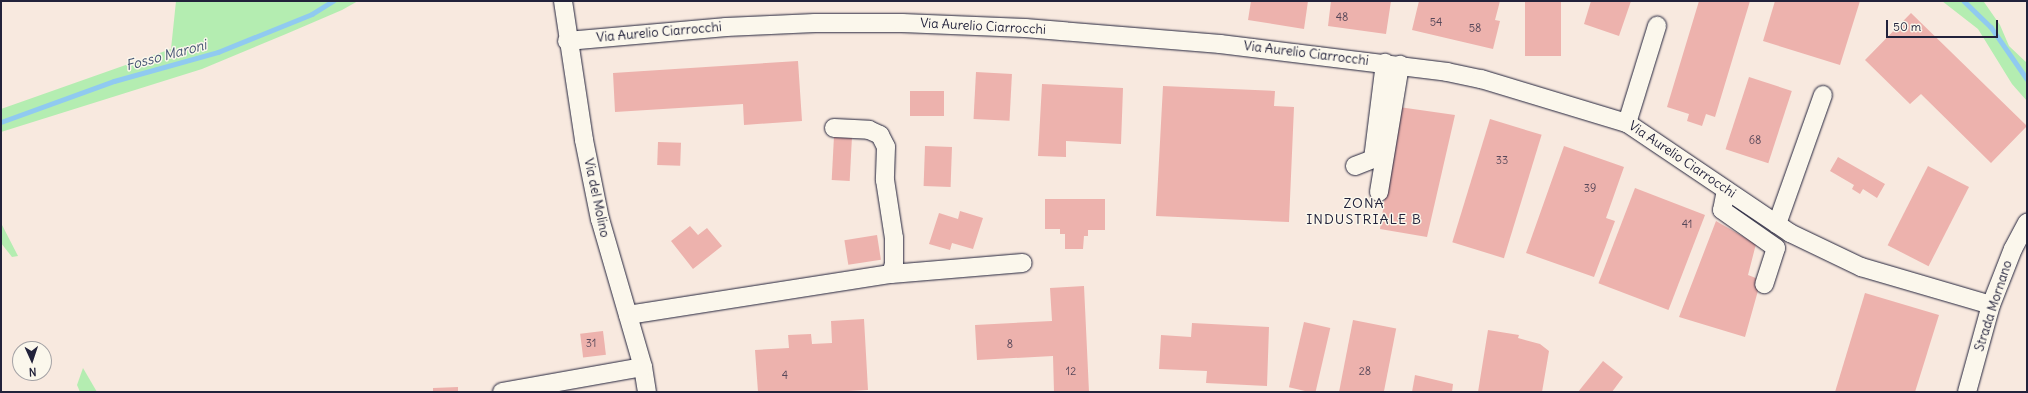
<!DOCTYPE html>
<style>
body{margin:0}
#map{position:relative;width:2028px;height:393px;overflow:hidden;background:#f8e9df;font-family:Delius,sans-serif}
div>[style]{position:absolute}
.green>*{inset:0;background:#b4edb1}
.stream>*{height:4.5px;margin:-2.25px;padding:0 2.25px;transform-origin:2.25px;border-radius:2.25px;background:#90caf0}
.building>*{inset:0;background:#edb2ad;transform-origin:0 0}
.roads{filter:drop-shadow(0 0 1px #22223b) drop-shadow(0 0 1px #22223b)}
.minor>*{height:18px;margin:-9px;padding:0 9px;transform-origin:9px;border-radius:9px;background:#fbf7ec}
span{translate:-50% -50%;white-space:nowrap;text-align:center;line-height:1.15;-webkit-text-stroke:3px #fbf7ec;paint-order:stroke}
.number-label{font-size:11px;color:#554658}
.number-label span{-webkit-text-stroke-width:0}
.street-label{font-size:13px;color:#22223b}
.water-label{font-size:14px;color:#435471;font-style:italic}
.neighbourhood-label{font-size:14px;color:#22223b;letter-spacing:1px}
.frame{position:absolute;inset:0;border:2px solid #22223b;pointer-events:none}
.north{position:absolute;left:12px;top:341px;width:40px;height:40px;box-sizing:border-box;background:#fbf7ec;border:1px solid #a4a2a5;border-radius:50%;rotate:177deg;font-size:11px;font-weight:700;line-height:16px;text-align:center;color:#22223b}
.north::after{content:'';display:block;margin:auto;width:14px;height:18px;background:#22223b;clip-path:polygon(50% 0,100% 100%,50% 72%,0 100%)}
.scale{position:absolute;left:1886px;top:20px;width:112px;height:18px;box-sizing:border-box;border:2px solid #22223b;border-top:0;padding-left:5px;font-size:12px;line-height:14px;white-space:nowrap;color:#22223b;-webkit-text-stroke:3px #fbf7ec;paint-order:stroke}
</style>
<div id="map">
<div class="green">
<div style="clip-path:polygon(176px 1px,358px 1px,342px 10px,286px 34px,202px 69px,1px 132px,1px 109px,171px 49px)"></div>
<div style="clip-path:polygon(1942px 1px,1984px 2px,2000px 25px,2009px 46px,2027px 63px,2027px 101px,2012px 84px,1978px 29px)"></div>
<div style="clip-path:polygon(1px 223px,18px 256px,12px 257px,1px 243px)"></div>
<div style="clip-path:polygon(83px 368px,97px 392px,80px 392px,77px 385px)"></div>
</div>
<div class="stream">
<div style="left:1964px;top:1px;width:37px;rotate:44deg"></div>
<div style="left:1991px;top:27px;width:63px;rotate:55.3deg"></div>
<div style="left:1px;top:122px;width:120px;rotate:-19.9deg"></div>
<div style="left:114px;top:81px;width:108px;rotate:-15.6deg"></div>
<div style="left:218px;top:52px;width:101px;rotate:-22deg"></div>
<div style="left:312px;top:14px;width:25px;rotate:-32deg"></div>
</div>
<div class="building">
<div style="clip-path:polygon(1251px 1px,1308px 1px,1304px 29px,1248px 20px)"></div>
<div style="clip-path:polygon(1331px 1px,1391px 1px,1386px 34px,1328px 26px)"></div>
<div style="clip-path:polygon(1419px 1px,1500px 1px,1495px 20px,1500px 21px,1493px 49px,1412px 30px)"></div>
<div style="left:1525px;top:1px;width:36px;height:55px"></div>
<div style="clip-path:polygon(1591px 1px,1631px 1px,1619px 36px,1584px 24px)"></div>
<div style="clip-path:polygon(1699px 1px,1750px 1px,1715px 117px,1706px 114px,1702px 126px,1687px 121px,1689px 114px,1667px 107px)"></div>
<div style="clip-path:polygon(1775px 1px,1860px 1px,1840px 65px,1763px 41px)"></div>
<div style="clip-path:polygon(1911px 13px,2027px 126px,1991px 163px,1921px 94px,1910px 104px,1865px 60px)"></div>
<div style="clip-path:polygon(798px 61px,802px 121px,744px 125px,743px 104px,615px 112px,613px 73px)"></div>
<div style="left:976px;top:72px;width:36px;height:47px;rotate:3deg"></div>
<div style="left:1749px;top:77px;width:45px;height:76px;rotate:18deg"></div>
<div style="clip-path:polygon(1042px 84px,1123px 88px,1121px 144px,1066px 141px,1066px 157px,1038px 156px)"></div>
<div style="clip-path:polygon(1163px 86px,1275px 91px,1274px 106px,1294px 107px,1289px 222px,1156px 216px)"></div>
<div style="left:910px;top:91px;width:34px;height:25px"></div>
<div style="clip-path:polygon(1399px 107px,1455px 115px,1427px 237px,1380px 229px)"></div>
<div style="left:1490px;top:119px;width:54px;height:129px;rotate:17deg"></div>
<div style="left:834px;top:136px;width:18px;height:44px;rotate:3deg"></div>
<div style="left:658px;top:142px;width:23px;height:23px;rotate:2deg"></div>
<div style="left:925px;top:146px;width:27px;height:40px;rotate:2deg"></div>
<div style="clip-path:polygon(1564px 146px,1624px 167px,1606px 218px,1615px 221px,1594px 277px,1526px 253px)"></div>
<div style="clip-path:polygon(1838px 157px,1885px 184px,1877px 198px,1863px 189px,1860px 194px,1852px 189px,1854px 185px,1830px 171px)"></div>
<div style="left:1928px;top:166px;width:46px;height:89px;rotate:27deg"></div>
<div style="left:1635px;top:188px;width:75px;height:102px;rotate:21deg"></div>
<div style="clip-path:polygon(1045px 199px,1105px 199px,1105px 230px,1088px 230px,1088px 236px,1084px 236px,1083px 249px,1065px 249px,1065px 234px,1060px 234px,1060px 229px,1045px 229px)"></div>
<div style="clip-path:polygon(960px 211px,983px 218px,973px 249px,952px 243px,950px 250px,929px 244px,939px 213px,958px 219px)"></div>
<div style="clip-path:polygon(1716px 221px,1756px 244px,1748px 275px,1761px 280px,1745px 337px,1679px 317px)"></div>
<div style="clip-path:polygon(690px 226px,698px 235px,707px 228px,722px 246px,693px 269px,671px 241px)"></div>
<div style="left:877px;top:235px;width:25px;height:33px;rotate:81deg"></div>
<div style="clip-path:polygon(1084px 286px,1089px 392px,1054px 392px,1053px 356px,977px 360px,975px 325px,1052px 321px,1050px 288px)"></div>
<div style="clip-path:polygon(1865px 293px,1939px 315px,1915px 392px,1835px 392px)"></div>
<div style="clip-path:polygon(864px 319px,868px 390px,829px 392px,758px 392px,755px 350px,789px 348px,788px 335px,811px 334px,812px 344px,832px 343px,831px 321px)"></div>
<div style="left:1353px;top:320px;width:44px;height:73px;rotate:11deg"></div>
<div style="left:1304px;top:322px;width:27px;height:67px;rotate:13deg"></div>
<div style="clip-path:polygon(1192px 323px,1269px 327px,1267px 386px,1206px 383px,1207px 371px,1159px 369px,1161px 335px,1191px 337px)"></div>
<div style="clip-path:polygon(1488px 330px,1519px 335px,1518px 338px,1540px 344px,1549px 351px,1542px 392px,1478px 392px)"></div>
<div style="left:603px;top:331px;width:24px;height:23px;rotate:83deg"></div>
<div style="clip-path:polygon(1603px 361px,1623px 377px,1612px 392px,1578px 392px)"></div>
<div style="clip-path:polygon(1415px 375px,1453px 384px,1452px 392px,1412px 392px)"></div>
<div style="clip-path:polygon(458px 387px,458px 392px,433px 392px,433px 388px)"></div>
</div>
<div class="roads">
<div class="minor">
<div style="left:563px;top:1px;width:141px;rotate:81.4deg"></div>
<div style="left:584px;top:140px;width:81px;rotate:78.6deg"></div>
<div style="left:600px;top:219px;width:154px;rotate:73.8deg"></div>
<div style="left:643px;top:367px;width:25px;rotate:81deg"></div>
<div style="left:567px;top:41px;width:160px;rotate:-5deg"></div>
<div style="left:726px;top:27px;width:89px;rotate:-2.6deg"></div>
<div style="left:815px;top:23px;width:87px"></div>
<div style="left:902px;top:23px;width:123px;rotate:2.3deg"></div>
<div style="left:1025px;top:28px;width:196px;rotate:4.7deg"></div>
<div style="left:1220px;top:44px;width:229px;rotate:7deg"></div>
<div style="left:1447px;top:72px;width:35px;rotate:12deg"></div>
<div style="left:1481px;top:79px;width:152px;rotate:16.8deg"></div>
<div style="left:1627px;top:123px;width:197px;rotate:34deg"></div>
<div style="left:1790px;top:233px;width:79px;rotate:25.6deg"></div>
<div style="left:1861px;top:267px;width:135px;rotate:16.3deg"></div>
<div style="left:1627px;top:123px;width:102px;rotate:-72.8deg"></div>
<div style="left:834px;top:128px;width:35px;rotate:3deg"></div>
<div style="left:869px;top:130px;width:12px;rotate:24deg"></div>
<div style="left:880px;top:135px;width:13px;rotate:63deg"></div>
<div style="left:886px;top:147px;width:33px;rotate:92deg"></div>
<div style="left:885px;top:180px;width:59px;rotate:81.2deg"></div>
<div style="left:894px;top:238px;width:26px;rotate:90deg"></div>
<div style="left:894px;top:264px;width:10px;rotate:107deg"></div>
<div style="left:1355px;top:166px;width:19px;rotate:-21deg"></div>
<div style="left:1373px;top:159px;width:97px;rotate:-82.9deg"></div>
<div style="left:1726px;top:190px;width:20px;rotate:101deg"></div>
<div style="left:1722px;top:210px;width:66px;rotate:35.1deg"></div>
<div style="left:1776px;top:248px;width:38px;rotate:108deg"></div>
<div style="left:1379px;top:192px;width:129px;rotate:-80.6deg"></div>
<div style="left:1777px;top:224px;width:137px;rotate:-70.4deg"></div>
<div style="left:628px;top:315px;width:266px;rotate:-8.9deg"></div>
<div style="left:891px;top:274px;width:132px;rotate:-4.8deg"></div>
<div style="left:502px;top:392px;width:143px;rotate:-10.1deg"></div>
<div style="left:1967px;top:392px;width:90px;rotate:-74.6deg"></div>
<div style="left:1991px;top:305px;width:60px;rotate:-68.6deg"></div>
<div style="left:2013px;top:249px;width:30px;rotate:-62deg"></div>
</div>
</div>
<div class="number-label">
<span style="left:1342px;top:17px">48</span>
<span style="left:1436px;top:22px">54</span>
<span style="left:1475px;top:28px">58</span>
<span style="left:1755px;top:140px">68</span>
<span style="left:1502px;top:160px">33</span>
<span style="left:1590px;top:188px">39</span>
<span style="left:1687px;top:224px">41</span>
<span style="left:591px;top:343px">31</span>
<span style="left:1010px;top:344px">8</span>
<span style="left:1071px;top:371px">12</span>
<span style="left:1365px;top:371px">28</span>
<span style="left:785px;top:375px">4</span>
</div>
<div class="street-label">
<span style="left:983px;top:27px;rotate:3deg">Via Aurelio Ciarrocchi</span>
<span style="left:659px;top:33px;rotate:-5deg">Via Aurelio Ciarrocchi</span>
<span style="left:1306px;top:54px;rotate:7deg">Via Aurelio Ciarrocchi</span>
<span style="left:1682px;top:160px;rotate:34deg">Via Aurelio Ciarrocchi</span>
<span style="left:596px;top:198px;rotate:78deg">Via del Molino</span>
<span style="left:1994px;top:306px;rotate:-72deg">Strada Mornano</span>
</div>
<div class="water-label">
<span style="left:166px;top:55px;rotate:-15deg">Fosso Maroni</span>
</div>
<div class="neighbourhood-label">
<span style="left:1364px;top:211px">ZONA<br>INDUSTRIALE B</span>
</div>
<div class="frame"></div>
<div class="north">N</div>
<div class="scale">50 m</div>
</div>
